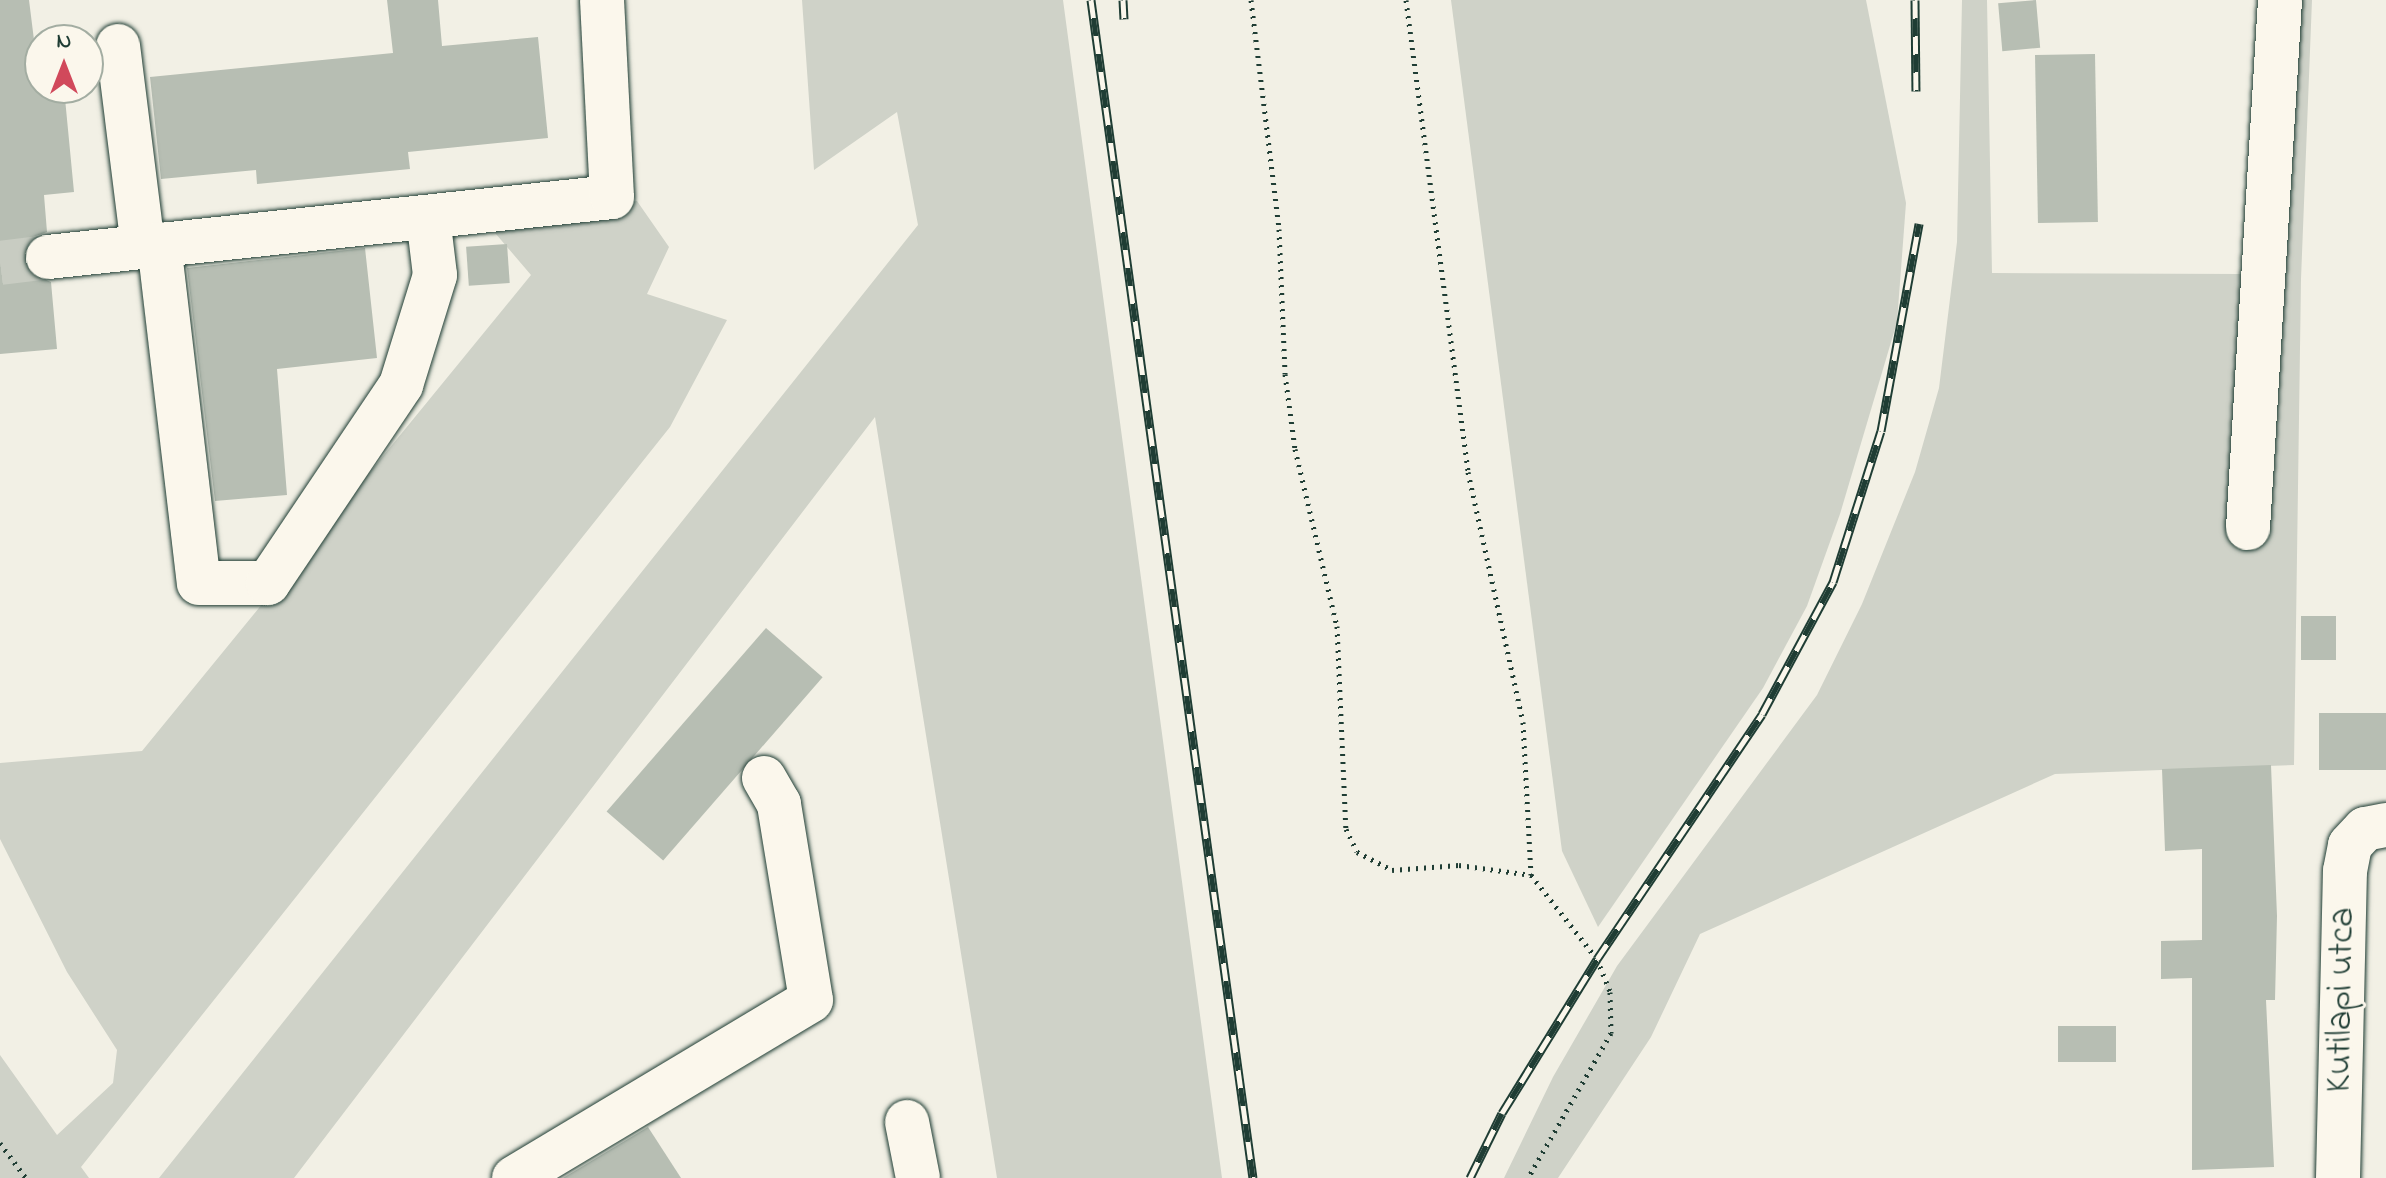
<!DOCTYPE html>
<style>
body{margin:0}
#map{position:relative;width:2386px;height:1178px;overflow:hidden;background:#f2f0e5;font-family:"Indie Flower",sans-serif}
div>[style]{position:absolute}
.green>*{inset:0;background:#cfd2c8}
.building>*{inset:0;background:#b7beb3;transform-origin:0 0}
.minor-tunnel>*{height:44px;margin-top:-22px;transform-origin:0;background:repeating-linear-gradient(90deg,#c8ccc2 0 44px,transparent 0 66px)}
.path>*{height:5px;margin-top:-2.5px;transform-origin:0;background:repeating-linear-gradient(90deg,#1f3d34 0 2px,transparent 0 8px)}
.roads{filter:drop-shadow(0 0 2px #1f3d34) drop-shadow(0 0 2px #1f3d34)}
.minor>*{height:44px;margin:-22px;padding:0 22px;transform-origin:22px;border-radius:22px;background:#fbf7ec}
.rail>*{height:9px;margin-top:-4.5px;transform-origin:0;background:repeating-linear-gradient(90deg,#fbf7ec 0 18px,#1f3d34 0 36px);box-sizing:border-box;border-block:2px solid #1f3d34}
span{translate:-50% -50%;white-space:nowrap;text-align:center;line-height:1.15;-webkit-text-stroke:6px #fbf7ec;paint-order:stroke}
.street-label{font-size:36px;color:#1f3d34}
.north{position:absolute;left:24px;top:24px;width:80px;height:80px;box-sizing:border-box;background:#fbf7ec;border:2px solid #a3ada2;border-radius:50%;rotate:0deg;font-size:22px;font-weight:700;line-height:32px;text-align:center;color:#1f3d34}
.north::after{content:'';display:block;margin:auto;width:28px;height:36px;background:#d1495b;clip-path:polygon(50% 0,100% 100%,50% 72%,0 100%)}
</style>
<div id="map">
<div class="green">
<div style="clip-path:polygon(802px 0,1063px 0,1222px 1178px,997px 1178px,875px 417px,294px 1178px,159px 1178px,918px 225px,897px 112px,814px 170px)"></div>
<div style="clip-path:polygon(1451px 0,1866px 0,1906px 203px,1897px 322px,1840px 514px,1807px 606px,1763px 688px,1598px 927px,1562px 851px)"></div>
<div style="clip-path:polygon(1962px 0,1987px 0,1992px 273px,2242px 274px,2262px 0,2312px 0,2301px 279px,2294px 765px,2055px 774px,1700px 934px,1651px 1037px,1558px 1178px,1504px 1178px,1553px 1077px,1617px 966px,1817px 695px,1862px 604px,1915px 472px,1939px 388px,1957px 242px)"></div>
<div style="clip-path:polygon(637px 201px,669px 247px,647px 294px,727px 320px,670px 427px,81px 1167px,89px 1178px,0 1178px,0 1055px,57px 1135px,113px 1083px,117px 1050px,67px 972px,0 839px,0 763px,142px 751px,531px 275px,490px 227px)"></div>
</div>
<div class="building">
<div style="clip-path:polygon(0 0,29px 0,40px 88px,64px 88px,74px 192px,44px 195px,47px 232px,33px 237px,23px 259px,28px 272px,51px 282px,57px 349px,0 354px)"></div>
<div style="clip-path:polygon(387px 0,438px 0,442px 46px,538px 37px,548px 138px,408px 152px,410px 169px,257px 184px,256px 170px,161px 179px,150px 77px,393px 53px)"></div>
<div style="left:2036px;top:0;width:48px;height:38px;rotate:85deg"></div>
<div style="left:2095px;top:54px;width:168px;height:60px;rotate:89deg"></div>
<div style="left:507px;top:244px;width:39px;height:41px;rotate:86deg"></div>
<div style="clip-path:polygon(365px 248px,377px 358px,277px 369px,287px 495px,215px 501px,187px 268px)"></div>
<div style="left:2301px;top:616px;width:35px;height:44px"></div>
<div style="left:766px;top:628px;width:75px;height:243px;rotate:41deg"></div>
<div style="left:2386px;top:713px;width:57px;height:67px;rotate:90deg"></div>
<div style="clip-path:polygon(2271px 765px,2277px 916px,2275px 1000px,2266px 1000px,2274px 1167px,2192px 1170px,2192px 978px,2161px 979px,2161px 941px,2202px 940px,2202px 849px,2165px 851px,2162px 769px)"></div>
<div style="left:2058px;top:1026px;width:58px;height:36px"></div>
<div style="clip-path:polygon(648px 1127px,681px 1178px,563px 1178px)"></div>
</div>
<div class="minor-tunnel">
<div style="left:0;top:263px;width:48px;rotate:-7.1deg"></div>
</div>
<div class="path">
<div style="left:1251px;top:0;width:231px;rotate:83deg"></div>
<div style="left:1279px;top:229px;width:145px;rotate:87.6deg"></div>
<div style="left:1285px;top:374px;width:76px;rotate:82.4deg"></div>
<div style="left:1295px;top:449px;width:182px;rotate:76.7deg"></div>
<div style="left:1337px;top:626px;width:203px;rotate:87.5deg"></div>
<div style="left:1346px;top:829px;width:25px;rotate:64deg"></div>
<div style="left:1357px;top:852px;width:39px;rotate:27deg"></div>
<div style="left:1392px;top:870px;width:67px;rotate:-4.3deg"></div>
<div style="left:1459px;top:865px;width:73px;rotate:7.9deg"></div>
<div style="left:1531px;top:875px;width:107px;rotate:51.8deg"></div>
<div style="left:1597px;top:959px;width:35px;rotate:68deg"></div>
<div style="left:1610px;top:992px;width:41px;rotate:88.6deg"></div>
<div style="left:1611px;top:1033px;width:167px;rotate:119.8deg"></div>
<div style="left:1406px;top:0;width:476px;rotate:82.5deg"></div>
<div style="left:1468px;top:472px;width:256px;rotate:77.6deg"></div>
<div style="left:1523px;top:722px;width:153px;rotate:87deg"></div>
<div style="left:0;top:1143px;width:44px;rotate:53.4deg"></div>
</div>
<div class="roads">
<div class="minor">
<div style="left:118px;top:46px;width:202px;rotate:82.9deg"></div>
<div style="left:159px;top:244px;width:341px;rotate:83.3deg"></div>
<div style="left:199px;top:583px;width:69px"></div>
<div style="left:268px;top:583px;width:239px;rotate:-56.1deg"></div>
<div style="left:401px;top:385px;width:115px;rotate:-72.8deg"></div>
<div style="left:435px;top:275px;width:58px;rotate:-96.9deg"></div>
<div style="left:48px;top:257px;width:567px;rotate:-6.07deg"></div>
<div style="left:612px;top:197px;width:197px;rotate:-92.9deg"></div>
<div style="left:2248px;top:528px;width:529px;rotate:-86.53deg"></div>
<div style="left:907px;top:1122px;width:57px;rotate:78.9deg"></div>
<div style="left:514px;top:1178px;width:346px;rotate:-30.9deg"></div>
<div style="left:811px;top:1000px;width:199px;rotate:-99.3deg"></div>
<div style="left:779px;top:804px;width:30px;rotate:-120deg"></div>
<div style="left:2338px;top:1178px;width:307px;rotate:-88.7deg"></div>
<div style="left:2345px;top:871px;width:26px;rotate:-79deg"></div>
<div style="left:2350px;top:845px;width:22px;rotate:-47deg"></div>
<div style="left:2365px;top:829px;width:21px;rotate:-11deg"></div>
</div>
</div>
<div class="rail">
<div style="left:1091px;top:0;width:1189px;rotate:82.17deg"></div>
<div style="left:1123px;top:0;width:19px;rotate:87deg"></div>
<div style="left:1915px;top:0;width:91px;rotate:89.4deg"></div>
<div style="left:1470px;top:1178px;width:72px;rotate:-63.8deg"></div>
<div style="left:1502px;top:1113px;width:181px;rotate:-58.3deg"></div>
<div style="left:1597px;top:959px;width:295px;rotate:-56deg"></div>
<div style="left:1762px;top:714px;width:150px;rotate:-61.7deg"></div>
<div style="left:1833px;top:582px;width:158px;rotate:-72.4deg"></div>
<div style="left:1881px;top:431px;width:211px;rotate:-79.6deg"></div>
</div>
<div class="street-label">
<span style="left:2342px;top:1000px;rotate:-89deg">Kutilapi utca</span>
</div>
<div class="north">N</div>
</div>
